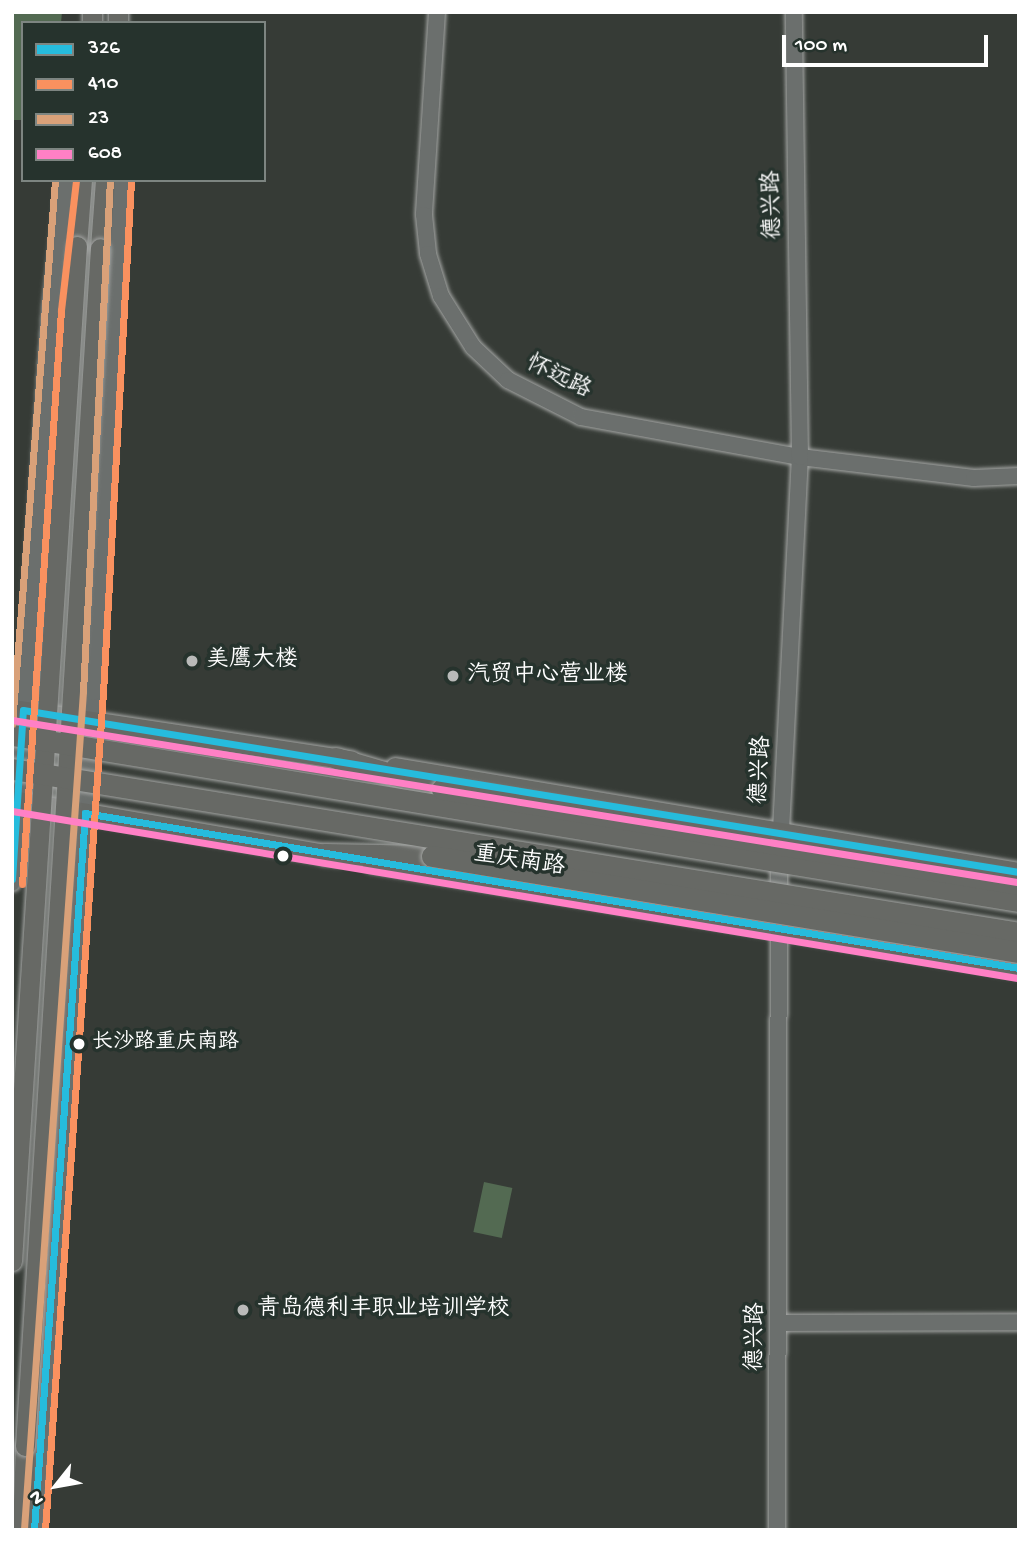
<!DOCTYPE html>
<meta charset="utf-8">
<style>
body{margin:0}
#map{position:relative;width:1031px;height:1542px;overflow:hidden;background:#363b36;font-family:"Gochi Hand","LXGW WenKai TC",sans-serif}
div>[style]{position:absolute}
.green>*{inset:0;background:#536a52;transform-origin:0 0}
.roads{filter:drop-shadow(0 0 2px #a5a7a5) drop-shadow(0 0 2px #a5a7a5)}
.minor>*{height:16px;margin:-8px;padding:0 8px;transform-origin:8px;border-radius:8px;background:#6b6f6d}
.major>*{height:19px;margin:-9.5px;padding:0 9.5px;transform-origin:9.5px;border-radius:9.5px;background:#676965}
.highway>*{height:21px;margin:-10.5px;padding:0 10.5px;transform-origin:10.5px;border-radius:10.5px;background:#676965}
.bridges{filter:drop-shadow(0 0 2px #a5a7a5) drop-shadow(0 0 2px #a5a7a5)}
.major-bridge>*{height:19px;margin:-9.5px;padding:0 9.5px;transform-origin:9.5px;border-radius:9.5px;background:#676965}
.highway-bridge>*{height:21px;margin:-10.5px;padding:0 10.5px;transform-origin:10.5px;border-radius:10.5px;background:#676965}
.bus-1>*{height:7px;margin:-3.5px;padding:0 3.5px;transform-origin:3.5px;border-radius:3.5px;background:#26bcdd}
.bus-2>*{height:7px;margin:-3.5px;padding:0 3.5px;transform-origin:3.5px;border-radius:3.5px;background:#fa915f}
.bus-3>*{height:7px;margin:-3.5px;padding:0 3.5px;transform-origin:3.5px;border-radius:3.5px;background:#d9a179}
.bus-4>*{height:7px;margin:-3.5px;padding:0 3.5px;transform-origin:3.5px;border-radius:3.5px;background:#ff80c5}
.dots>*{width:19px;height:19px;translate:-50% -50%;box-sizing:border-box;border:4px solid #26332d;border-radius:50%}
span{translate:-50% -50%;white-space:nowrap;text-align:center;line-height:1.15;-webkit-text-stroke:7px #26332d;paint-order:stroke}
.bus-label{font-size:21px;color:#fff}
.left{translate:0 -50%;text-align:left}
.street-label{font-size:23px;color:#fff}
.poi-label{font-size:23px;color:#fff}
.frame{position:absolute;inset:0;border:14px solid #fff;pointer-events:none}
.legend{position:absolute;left:21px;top:21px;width:245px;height:161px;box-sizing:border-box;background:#26332d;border:2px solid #7d8581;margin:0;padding:9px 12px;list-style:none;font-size:21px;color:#fff}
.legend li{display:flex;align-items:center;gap:14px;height:35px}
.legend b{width:35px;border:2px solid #7d8581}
.north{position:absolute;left:21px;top:1451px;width:70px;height:70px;-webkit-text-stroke:5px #26332d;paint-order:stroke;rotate:239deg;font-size:19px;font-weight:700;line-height:28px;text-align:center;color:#fff}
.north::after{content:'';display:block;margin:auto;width:24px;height:32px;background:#fff;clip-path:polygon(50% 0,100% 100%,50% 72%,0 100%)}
.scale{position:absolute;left:782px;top:35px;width:206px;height:32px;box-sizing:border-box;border:4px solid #fff;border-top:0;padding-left:9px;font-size:21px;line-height:24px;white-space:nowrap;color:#fff;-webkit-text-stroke:5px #26332d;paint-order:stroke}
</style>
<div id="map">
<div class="green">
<div style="clip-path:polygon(12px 12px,62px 12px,61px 23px,23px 23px,23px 120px,12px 120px)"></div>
<div style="left:484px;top:1182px;width:29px;height:51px;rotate:12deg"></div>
</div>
<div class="roads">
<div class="minor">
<div style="left:437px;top:12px;width:203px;rotate:93.7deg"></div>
<div style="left:424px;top:215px;width:39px;rotate:84deg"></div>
<div style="left:428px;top:254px;width:44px;rotate:72.8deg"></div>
<div style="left:441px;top:296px;width:60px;rotate:57.9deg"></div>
<div style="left:473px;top:347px;width:48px;rotate:43.3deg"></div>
<div style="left:508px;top:380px;width:82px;rotate:26.9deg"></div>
<div style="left:581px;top:417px;width:223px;rotate:10.4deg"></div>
<div style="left:800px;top:457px;width:175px;rotate:6.9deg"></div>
<div style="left:974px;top:478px;width:45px;rotate:-2.5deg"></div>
<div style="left:12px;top:883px;width:575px;rotate:-86.11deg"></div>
<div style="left:51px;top:309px;width:130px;rotate:-83.4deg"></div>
<div style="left:779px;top:1323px;width:240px;rotate:-0.2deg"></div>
<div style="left:34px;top:1530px;width:840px;rotate:-85.97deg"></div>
<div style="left:93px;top:692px;width:513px;rotate:-86.87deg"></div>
<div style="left:777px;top:1530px;width:660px;rotate:-89.83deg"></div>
<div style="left:779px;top:870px;width:414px;rotate:-87.1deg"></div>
<div style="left:800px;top:457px;width:445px;rotate:-90.8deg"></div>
</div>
<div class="major">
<div style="left:92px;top:23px;width:11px;rotate:-90deg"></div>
<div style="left:118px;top:23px;width:11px;rotate:-90deg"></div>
<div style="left:77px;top:246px;width:66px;rotate:-85.7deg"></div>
<div style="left:100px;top:248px;width:68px;rotate:-85.8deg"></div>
<div style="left:12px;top:709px;width:343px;rotate:8.6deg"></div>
<div style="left:395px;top:767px;width:633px;rotate:9.55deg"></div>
<div style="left:12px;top:800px;width:330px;rotate:9.8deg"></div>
<div style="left:371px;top:862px;width:657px;rotate:9.29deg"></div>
<div style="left:22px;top:1530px;width:84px;rotate:-88deg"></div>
</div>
<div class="highway">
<div style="left:336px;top:758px;width:110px;rotate:16.3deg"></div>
<div style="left:324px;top:854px;width:108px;rotate:1.1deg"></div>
</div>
</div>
<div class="bridges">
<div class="major-bridge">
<div style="left:12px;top:1261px;width:1017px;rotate:-86.34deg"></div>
<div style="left:25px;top:1446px;width:1200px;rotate:-86.42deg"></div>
</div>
<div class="highway-bridge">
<div style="left:12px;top:735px;width:1021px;rotate:9.36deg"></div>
<div style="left:12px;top:769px;width:1020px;rotate:9.25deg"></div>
<div style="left:442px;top:789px;width:585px;rotate:9.35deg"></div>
<div style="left:432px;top:856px;width:595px;rotate:9.29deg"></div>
</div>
</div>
<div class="bus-1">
<div style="left:12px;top:879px;width:169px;rotate:-86.3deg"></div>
<div style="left:23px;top:710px;width:1009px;rotate:9.24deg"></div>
<div style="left:34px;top:1530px;width:719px;rotate:-85.93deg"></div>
<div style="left:85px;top:813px;width:947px;rotate:9.42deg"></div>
</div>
<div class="bus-2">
<div style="left:22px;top:884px;width:575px;rotate:-86.11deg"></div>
<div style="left:61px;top:310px;width:130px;rotate:-83.4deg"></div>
<div style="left:45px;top:1530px;width:839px;rotate:-86.04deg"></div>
<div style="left:103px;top:693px;width:513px;rotate:-86.87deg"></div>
</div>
<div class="bus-3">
<div style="left:12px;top:724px;width:546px;rotate:-85.48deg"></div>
<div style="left:24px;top:1529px;width:840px;rotate:-85.97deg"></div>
<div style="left:83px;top:691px;width:512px;rotate:-86.98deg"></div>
</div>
<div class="bus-4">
<div style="left:12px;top:720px;width:1018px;rotate:9.16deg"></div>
<div style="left:12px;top:811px;width:1019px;rotate:9.43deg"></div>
</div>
<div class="dots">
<div style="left:192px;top:661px;background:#b9bab9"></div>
<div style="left:453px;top:676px;background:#b9bab9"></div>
<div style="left:283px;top:856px;background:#fff"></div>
<div style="left:79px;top:1044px;background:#fff"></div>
<div style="left:243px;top:1310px;background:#b9bab9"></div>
</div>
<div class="bus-label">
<span class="left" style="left:92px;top:1044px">长沙路重庆南路</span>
</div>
<div class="street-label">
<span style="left:774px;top:205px;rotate:-91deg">德兴路</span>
<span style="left:558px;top:378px;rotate:26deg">怀远路</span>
<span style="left:762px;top:770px;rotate:-87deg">德兴路</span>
<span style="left:519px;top:862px;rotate:9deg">重庆南路</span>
<span style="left:757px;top:1337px;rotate:-89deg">德兴路</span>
</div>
<div class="poi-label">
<span class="left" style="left:206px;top:661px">美鹰大楼</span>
<span class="left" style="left:467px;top:676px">汽贸中心营业楼</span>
<span class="left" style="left:257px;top:1310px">青岛德利丰职业培训学校</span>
</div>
<div class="frame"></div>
<ul class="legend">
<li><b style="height:9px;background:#26bcdd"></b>326</li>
<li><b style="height:9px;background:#fa915f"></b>410</li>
<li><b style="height:9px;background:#d9a179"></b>23</li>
<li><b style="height:9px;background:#ff80c5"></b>608</li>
</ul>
<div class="north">N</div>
<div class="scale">100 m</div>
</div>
